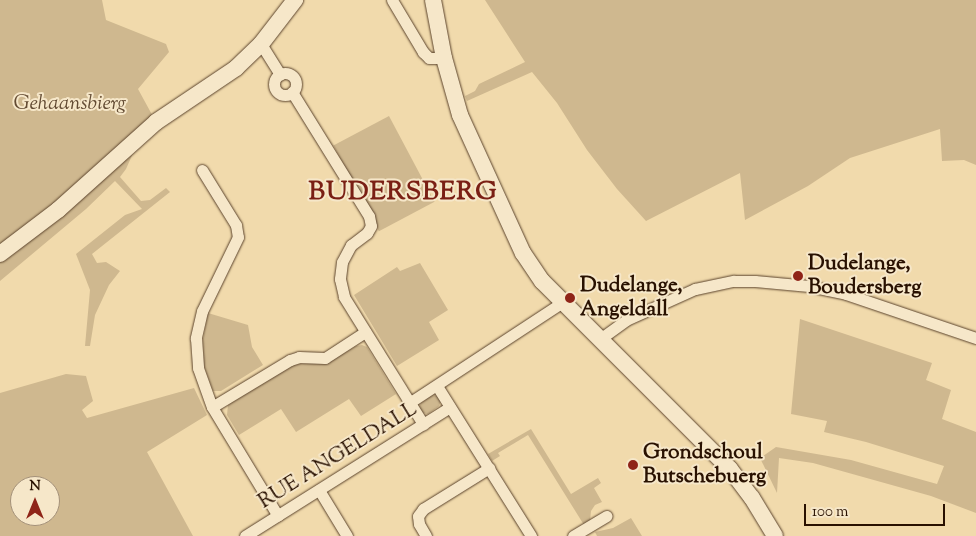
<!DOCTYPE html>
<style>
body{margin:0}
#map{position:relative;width:976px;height:536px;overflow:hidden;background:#f1daac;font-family:"Sorts Mill Goudy",serif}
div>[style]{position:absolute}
.green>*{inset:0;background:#cfb88f;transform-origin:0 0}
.roads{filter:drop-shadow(0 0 1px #5b432c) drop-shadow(0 0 1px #5b432c)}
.minor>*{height:11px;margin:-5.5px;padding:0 5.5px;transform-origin:5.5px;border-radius:5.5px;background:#f6e7c9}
.minor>.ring{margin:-5.5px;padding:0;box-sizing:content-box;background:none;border:11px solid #f6e7c9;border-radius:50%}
.secondary>*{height:16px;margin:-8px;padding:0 8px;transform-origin:8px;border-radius:8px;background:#f6e7c9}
.dots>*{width:14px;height:14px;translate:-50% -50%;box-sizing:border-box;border:2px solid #f6e7c9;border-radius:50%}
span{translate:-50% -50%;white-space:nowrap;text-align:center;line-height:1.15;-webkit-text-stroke:4px #f6e7c9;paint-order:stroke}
.park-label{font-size:21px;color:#634b33;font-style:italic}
.poi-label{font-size:21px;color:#291101;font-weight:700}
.left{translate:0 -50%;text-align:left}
.street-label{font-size:21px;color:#291101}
.district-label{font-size:26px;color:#7a1f14;font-weight:700;letter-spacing:1px}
.north{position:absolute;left:10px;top:476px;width:50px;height:50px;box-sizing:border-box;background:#f6e7c9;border:1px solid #a49179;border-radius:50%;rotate:0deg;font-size:14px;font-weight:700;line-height:20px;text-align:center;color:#291101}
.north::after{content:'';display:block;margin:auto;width:18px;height:22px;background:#8f2418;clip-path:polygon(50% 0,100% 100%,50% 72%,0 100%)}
.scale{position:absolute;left:804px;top:504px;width:141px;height:22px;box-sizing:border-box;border:2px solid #291101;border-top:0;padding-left:6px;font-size:15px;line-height:18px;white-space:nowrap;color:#291101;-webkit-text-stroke:4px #f6e7c9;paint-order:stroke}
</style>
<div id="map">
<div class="green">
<div style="clip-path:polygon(0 0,102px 0,106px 20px,166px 44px,169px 52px,138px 89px,156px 122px,141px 135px,126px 169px,120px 177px,141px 201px,150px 200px,166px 188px,170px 192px,92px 254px,97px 263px,106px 262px,120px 271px,109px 285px,95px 315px,90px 346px,85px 346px,90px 290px,76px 254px,125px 215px,142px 209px,115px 181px,86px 209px,0 281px)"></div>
<div style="clip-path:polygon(485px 0,976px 0,976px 165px,964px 160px,942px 161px,940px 129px,850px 158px,808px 186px,745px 220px,740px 173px,646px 221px,617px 189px,587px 150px,557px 103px,532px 72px,467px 101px,465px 96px,475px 91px,479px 84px,525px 62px)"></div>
<div style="left:389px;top:116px;width:97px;height:63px;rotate:62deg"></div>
<div style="clip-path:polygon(420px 263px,448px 310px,429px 322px,439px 340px,397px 366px,354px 295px,397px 267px,400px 271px)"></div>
<div style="clip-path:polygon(208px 313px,248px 325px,252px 347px,263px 365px,221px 391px,213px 391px,204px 366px,203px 339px)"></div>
<div style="clip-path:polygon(800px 319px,932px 363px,926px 380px,951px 390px,942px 419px,976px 432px,976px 513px,931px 496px,813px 463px,779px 458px,777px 493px,760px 458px,776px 447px,851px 460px,937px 484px,944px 466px,866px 442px,824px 432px,827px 421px,791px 414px)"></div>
<div style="clip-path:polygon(362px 345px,367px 347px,396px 394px,361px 416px,349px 399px,296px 432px,281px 409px,239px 435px,227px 415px,228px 405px,291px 366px,299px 364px,327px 363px,356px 346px)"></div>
<div style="clip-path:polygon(evenodd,66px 374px,86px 376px,93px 401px,82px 410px,87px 418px,194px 388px,207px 415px,147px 452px,193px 536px,0 536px,0 393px,66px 374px,20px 486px,50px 486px,50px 516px,20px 516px,20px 486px)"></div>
<div style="clip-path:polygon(432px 395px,438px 396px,441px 401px,439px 406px,428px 414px,422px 413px,419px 408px,421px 403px)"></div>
<div style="clip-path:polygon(531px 429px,571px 494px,598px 478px,601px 483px,594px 488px,602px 502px,595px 505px,591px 511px,590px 521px,584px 525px,528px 435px,498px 453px,500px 456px,492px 461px,488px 454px)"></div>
<div style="clip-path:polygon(631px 518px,642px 536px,597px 536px,595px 532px,613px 528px)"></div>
</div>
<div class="roads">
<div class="minor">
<div style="left:392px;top:0;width:61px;rotate:59.2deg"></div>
<div style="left:423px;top:52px;width:8px;rotate:45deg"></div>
<div style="left:429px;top:58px;width:15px"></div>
<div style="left:261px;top:44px;width:36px;rotate:58deg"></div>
<div class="ring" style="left:274px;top:73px;width:11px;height:11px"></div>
<div style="left:292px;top:92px;width:146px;rotate:58.2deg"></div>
<div style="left:369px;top:216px;width:10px;rotate:79deg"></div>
<div style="left:371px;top:226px;width:8px;rotate:120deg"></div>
<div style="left:367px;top:233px;width:20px;rotate:143deg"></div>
<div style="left:351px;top:245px;width:19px;rotate:118deg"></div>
<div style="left:342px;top:262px;width:17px;rotate:97deg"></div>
<div style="left:340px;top:279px;width:18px;rotate:77deg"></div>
<div style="left:344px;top:297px;width:150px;rotate:58.1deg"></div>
<div style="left:202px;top:170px;width:65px;rotate:58.3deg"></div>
<div style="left:236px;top:225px;width:12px;rotate:81deg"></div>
<div style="left:238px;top:237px;width:82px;rotate:115.9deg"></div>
<div style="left:202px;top:311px;width:28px;rotate:103deg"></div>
<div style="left:196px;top:338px;width:30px;rotate:86deg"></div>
<div style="left:198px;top:368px;width:41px;rotate:70.3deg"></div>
<div style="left:212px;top:407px;width:127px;rotate:58.8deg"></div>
<div style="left:600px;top:339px;width:32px;rotate:-36deg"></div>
<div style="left:626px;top:320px;width:76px;rotate:-24.2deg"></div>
<div style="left:695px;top:289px;width:40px;rotate:-12deg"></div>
<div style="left:734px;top:281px;width:21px"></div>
<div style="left:755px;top:281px;width:54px;rotate:5.3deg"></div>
<div style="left:809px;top:286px;width:38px;rotate:12deg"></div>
<div style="left:846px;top:294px;width:137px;rotate:18.7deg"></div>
<div style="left:437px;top:386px;width:177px;rotate:57.9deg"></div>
<div style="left:409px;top:403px;width:184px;rotate:-33.3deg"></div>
<div style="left:212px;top:407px;width:91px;rotate:-31.1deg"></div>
<div style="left:290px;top:360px;width:9px;rotate:-18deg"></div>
<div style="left:299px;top:357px;width:26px;rotate:2deg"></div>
<div style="left:325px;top:358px;width:48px;rotate:-33deg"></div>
<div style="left:319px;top:490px;width:54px;rotate:58.7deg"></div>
<div style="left:245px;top:536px;width:242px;rotate:-32.2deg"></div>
<div style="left:426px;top:536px;width:14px;rotate:-120deg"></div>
<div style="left:419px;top:524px;width:8px;rotate:-97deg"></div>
<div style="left:418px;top:516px;width:9px;rotate:-54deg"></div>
<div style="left:423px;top:509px;width:78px;rotate:-31.8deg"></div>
<div style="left:573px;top:536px;width:39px;rotate:-31deg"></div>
</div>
<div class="secondary">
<div style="left:433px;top:0;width:59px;rotate:79.3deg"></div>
<div style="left:444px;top:58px;width:59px;rotate:74.3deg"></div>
<div style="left:460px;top:115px;width:152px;rotate:65.5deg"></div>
<div style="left:523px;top:253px;width:34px;rotate:56deg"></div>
<div style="left:542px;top:281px;width:266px;rotate:45deg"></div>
<div style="left:730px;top:469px;width:36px;rotate:53deg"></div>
<div style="left:752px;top:498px;width:44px;rotate:58.8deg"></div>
<div style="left:0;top:254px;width:73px;rotate:-37.2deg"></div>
<div style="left:58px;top:210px;width:132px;rotate:-41.9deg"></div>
<div style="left:156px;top:122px;width:97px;rotate:-34deg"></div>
<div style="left:236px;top:68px;width:35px;rotate:-44deg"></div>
<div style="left:261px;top:44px;width:56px;rotate:-52.3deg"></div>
</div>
</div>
<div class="dots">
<div style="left:798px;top:276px;background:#8f2418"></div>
<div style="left:570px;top:298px;background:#8f2418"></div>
<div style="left:633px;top:465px;background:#8f2418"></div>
</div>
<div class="park-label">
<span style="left:70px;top:104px">Gehaansbierg</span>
</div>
<div class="poi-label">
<span class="left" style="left:808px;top:276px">Dudelange,<br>Boudersberg</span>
<span class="left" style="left:580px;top:298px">Dudelange,<br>Angeldall</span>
<span class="left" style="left:643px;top:465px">Grondschoul<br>Butschebuerg</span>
</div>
<div class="street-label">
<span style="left:338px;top:456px;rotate:-32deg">RUE ANGELDALL</span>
</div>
<div class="district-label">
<span style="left:403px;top:193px">BUDERSBERG</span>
</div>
<div class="north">N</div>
<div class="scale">100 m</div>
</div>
